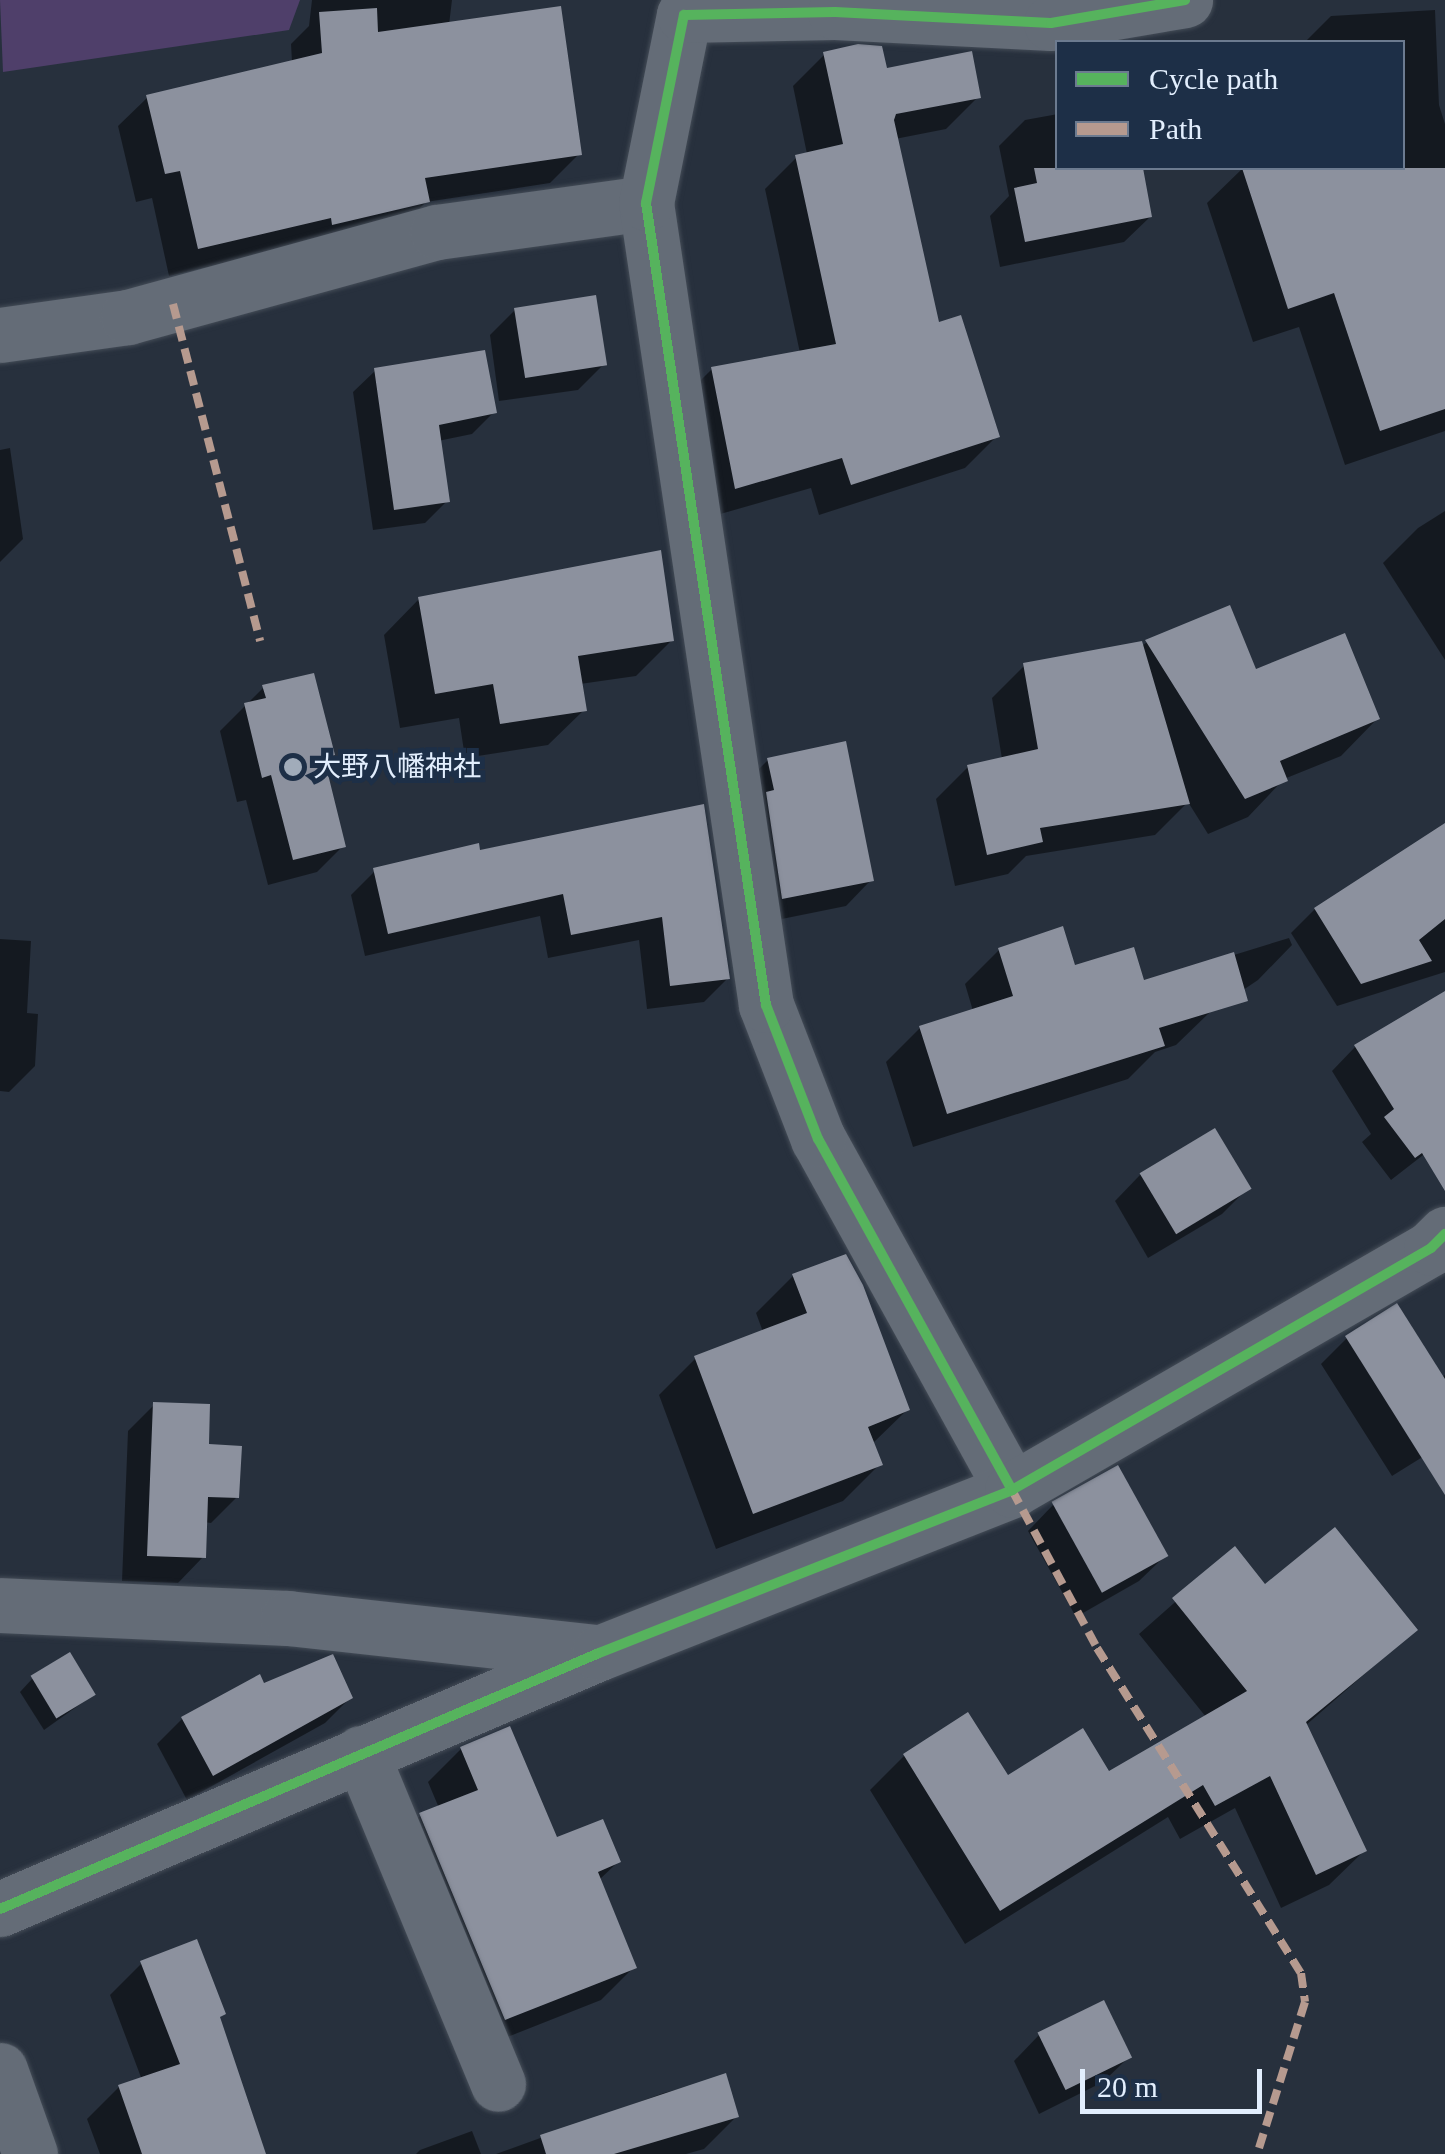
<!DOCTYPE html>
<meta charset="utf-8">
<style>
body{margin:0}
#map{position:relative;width:1445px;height:2154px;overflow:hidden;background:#27303d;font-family:"Times New Roman","Noto Sans JP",serif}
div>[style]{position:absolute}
.green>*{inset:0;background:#4f3f6a}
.shadow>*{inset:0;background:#0007}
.building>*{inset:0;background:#8c919e;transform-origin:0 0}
.roads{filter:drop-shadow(0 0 2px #444c57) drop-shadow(0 0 2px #444c57)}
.minor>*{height:55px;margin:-27.5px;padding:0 27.5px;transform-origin:27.5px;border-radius:27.5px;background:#646c77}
.quiet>*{height:8px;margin-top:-4px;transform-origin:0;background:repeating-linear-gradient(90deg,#b69a8f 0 15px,transparent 0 23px)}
.cycleway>*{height:10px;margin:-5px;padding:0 5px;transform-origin:5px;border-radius:5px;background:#56b35d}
.dots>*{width:28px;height:28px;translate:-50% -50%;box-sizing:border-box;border:5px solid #1d2f47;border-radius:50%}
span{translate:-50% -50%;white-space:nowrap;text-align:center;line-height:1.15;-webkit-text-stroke:10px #1d2f47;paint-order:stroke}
.poi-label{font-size:28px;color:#e2eefd}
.left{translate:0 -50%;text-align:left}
.legend{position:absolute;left:1055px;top:40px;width:350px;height:130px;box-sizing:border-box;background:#1d2f47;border:2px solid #6c7b90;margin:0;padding:12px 18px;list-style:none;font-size:30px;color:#e2eefd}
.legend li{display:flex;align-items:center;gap:20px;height:50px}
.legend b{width:50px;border:2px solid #6c7b90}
.scale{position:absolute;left:1080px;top:2069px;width:182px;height:45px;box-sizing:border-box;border:5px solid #e2eefd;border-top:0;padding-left:12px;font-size:30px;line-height:35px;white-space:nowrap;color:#e2eefd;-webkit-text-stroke:8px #1d2f47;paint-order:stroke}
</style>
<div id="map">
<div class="green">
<div style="clip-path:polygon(0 0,300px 0,289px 30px,3px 72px)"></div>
</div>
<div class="shadow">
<div style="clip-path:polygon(312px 0,452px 0,449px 25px,579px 154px,550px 183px,426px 202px,398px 230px,302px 245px,169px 276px,152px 198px,136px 202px,118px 126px,148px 97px,292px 62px,291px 44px,309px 26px)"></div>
<div style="clip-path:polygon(1435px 10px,1439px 105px,1445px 124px,1445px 431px,1345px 465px,1299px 327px,1253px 342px,1207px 203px,1243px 168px,1402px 168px,1402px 42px,1305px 42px,1331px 16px)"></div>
<div style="clip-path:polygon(825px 54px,978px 97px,946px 129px,895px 139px,937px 325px,997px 436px,965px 468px,819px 515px,811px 488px,703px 519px,680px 401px,712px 369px,800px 353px,765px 189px,797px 157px,807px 154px,793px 86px)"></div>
<div style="clip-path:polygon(1058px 114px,1058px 168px,1140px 168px,1150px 217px,1124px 242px,1000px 267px,990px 216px,1009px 196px,999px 146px,1025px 120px)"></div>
<div style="clip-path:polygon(516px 309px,604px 364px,578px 390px,499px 401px,490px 335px)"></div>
<div style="clip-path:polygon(376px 370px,494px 412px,472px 434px,438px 441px,447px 501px,425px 523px,373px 530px,353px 392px)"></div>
<div style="clip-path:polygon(10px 448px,23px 539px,0 562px,0 450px)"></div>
<div style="clip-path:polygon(1445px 511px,1445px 660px,1383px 563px,1418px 528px)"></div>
<div style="clip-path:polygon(419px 599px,672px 640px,636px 676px,580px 684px,584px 710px,548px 745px,465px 758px,459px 718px,400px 728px,384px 635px)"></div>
<div style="clip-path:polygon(1147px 642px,1254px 672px,1377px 719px,1341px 756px,1284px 779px,1248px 817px,1208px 834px,1188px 802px,1155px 835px,1026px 856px,1008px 874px,955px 886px,936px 799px,968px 767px,1002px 759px,992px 698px,1024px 666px,1141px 647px)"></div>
<div style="clip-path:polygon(264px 687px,332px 755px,323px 764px,343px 846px,317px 872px,268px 885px,246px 800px,237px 802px,220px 731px)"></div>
<div style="clip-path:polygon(768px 760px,871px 880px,846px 906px,757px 924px,742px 786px)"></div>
<div style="clip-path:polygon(702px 807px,728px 978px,704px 1002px,647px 1009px,639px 940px,548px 958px,540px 916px,365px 956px,351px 895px,375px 871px)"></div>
<div style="clip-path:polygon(1445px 826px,1445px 972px,1337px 1006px,1291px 933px,1315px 909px)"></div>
<div style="clip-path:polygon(1289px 938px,1292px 945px,1258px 980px,1209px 1013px,1176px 1045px,1155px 1052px,1128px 1079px,913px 1147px,886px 1062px,920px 1028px,973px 1011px,965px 984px,999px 950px,1143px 983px)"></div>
<div style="clip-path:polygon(0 939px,31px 941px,27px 1013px,38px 1014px,35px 1066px,9px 1092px,0 1091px)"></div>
<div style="clip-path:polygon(1445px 994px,1445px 1138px,1391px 1180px,1362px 1142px,1371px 1134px,1332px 1071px,1355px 1047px)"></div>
<div style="clip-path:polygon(1140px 1175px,1248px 1188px,1222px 1214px,1148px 1258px,1115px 1201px)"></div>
<div style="clip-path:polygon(845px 1257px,907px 1410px,872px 1444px,880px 1464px,843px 1501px,716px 1549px,659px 1395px,696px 1358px,763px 1332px,756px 1313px,793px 1276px)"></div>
<div style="clip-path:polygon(1347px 1338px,1441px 1378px,1445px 1375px,1445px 1443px,1392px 1476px,1321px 1364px)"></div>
<div style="clip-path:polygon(154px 1405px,206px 1447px,237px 1497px,211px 1523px,204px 1522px,203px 1557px,178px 1583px,122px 1581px,128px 1431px)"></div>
<div style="clip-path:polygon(1053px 1505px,1165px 1556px,1139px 1581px,1076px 1617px,1028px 1531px)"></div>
<div style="clip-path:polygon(1234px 1550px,1265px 1587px,1415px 1630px,1305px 1726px,1364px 1851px,1329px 1885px,1281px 1908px,1235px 1808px,1180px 1839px,1168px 1817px,965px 1944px,870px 1790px,904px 1756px,1007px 1779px,1109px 1775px,1206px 1717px,1139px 1634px)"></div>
<div style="clip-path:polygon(32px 1679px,93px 1695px,44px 1730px,20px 1692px)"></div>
<div style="clip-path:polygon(263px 1686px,350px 1698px,325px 1723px,187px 1800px,157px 1744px,182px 1719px)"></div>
<div style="clip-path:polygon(461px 1749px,556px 1840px,618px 1862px,599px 1880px,634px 1967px,601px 2000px,472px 2051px,388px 1848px,421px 1815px,439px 1808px,428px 1782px)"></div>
<div style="clip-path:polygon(142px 1963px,223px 2014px,218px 2019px,263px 2154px,100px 2154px,87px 2119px,119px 2087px,142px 2080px,110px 1995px)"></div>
<div style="clip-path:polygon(1039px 2035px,1129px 2057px,1103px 2082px,1039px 2114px,1014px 2061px)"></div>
<div style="clip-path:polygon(725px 2077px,736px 2117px,704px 2149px,686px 2154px,496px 2154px,664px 2093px)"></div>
<div style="clip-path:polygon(472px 2131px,481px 2154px,416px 2154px,420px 2150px)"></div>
</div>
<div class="building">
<div style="clip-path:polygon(561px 6px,582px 155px,425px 178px,430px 202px,332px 225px,331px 218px,198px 249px,180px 171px,165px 174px,146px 95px,322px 53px,319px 12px,377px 8px,378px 32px)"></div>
<div style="clip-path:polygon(858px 44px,882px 46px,887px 68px,972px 51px,981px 98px,896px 114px,894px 120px,939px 322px,961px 315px,1000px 437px,851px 485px,842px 458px,735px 489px,711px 367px,836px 344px,795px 155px,843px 144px,823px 52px)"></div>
<div style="clip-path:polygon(1034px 168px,1143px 168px,1152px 217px,1025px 242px,1014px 188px,1037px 183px)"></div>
<div style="clip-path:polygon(1242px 168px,1445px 168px,1445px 409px,1380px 431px,1334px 293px,1288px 309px)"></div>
<div style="left:596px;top:295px;width:71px;height:83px;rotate:81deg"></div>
<div style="clip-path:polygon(485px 350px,497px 413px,439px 425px,450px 502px,394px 510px,374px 368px)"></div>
<div style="clip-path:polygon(661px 550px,674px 641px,578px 656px,587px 711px,500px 724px,493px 684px,435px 694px,418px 597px)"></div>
<div style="clip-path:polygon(1230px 605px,1256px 669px,1345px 633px,1380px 719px,1280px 761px,1288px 781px,1245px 799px,1145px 640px)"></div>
<div style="clip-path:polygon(1142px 641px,1190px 804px,1040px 828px,1043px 842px,987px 855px,967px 765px,1038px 749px,1023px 663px)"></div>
<div style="clip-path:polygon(314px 673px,335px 755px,324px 758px,346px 847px,293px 860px,271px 775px,262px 778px,244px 703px,266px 698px,262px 685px)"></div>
<div style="clip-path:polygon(846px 741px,874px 881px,782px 899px,766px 792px,774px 790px,767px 758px)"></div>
<div style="clip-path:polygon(704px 804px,730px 979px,670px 986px,662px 917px,571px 935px,563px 894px,388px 934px,373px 868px,479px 843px,480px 850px)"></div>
<div style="clip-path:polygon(1445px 823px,1445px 919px,1419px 940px,1432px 961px,1361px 984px,1314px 908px)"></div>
<div style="clip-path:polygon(1063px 926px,1075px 965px,1134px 947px,1144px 980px,1234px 952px,1248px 1001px,1159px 1028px,1165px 1046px,947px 1114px,919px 1026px,1013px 996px,998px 948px)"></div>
<div style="clip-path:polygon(1445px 991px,1445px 1191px,1422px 1153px,1415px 1158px,1384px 1117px,1394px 1109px,1354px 1045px)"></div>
<div style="left:1215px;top:1128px;width:71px;height:88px;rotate:59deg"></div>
<div style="clip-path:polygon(846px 1254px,863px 1285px,910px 1410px,868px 1427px,883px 1465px,753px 1514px,694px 1356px,807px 1313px,792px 1274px)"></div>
<div style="clip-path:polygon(1397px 1303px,1445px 1379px,1445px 1495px,1345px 1336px)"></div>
<div style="clip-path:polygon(153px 1402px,210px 1404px,209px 1444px,242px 1446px,239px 1498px,208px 1497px,206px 1558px,147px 1556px)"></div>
<div style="left:1118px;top:1465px;width:104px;height:76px;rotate:61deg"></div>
<div style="clip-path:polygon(1335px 1527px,1418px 1630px,1306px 1722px,1367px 1851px,1316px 1875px,1270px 1776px,1215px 1806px,1203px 1785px,1000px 1911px,903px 1754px,968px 1712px,1008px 1775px,1083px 1728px,1109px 1771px,1247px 1691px,1172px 1598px,1235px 1546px,1265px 1584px)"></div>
<div style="left:70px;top:1652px;width:50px;height:46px;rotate:59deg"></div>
<div style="clip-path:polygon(333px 1654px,353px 1698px,213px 1776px,181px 1717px,260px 1674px,264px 1683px)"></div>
<div style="clip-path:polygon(510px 1726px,557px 1837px,603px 1819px,621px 1862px,598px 1872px,637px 1968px,505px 2020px,419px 1813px,478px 1790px,460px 1747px)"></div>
<div style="clip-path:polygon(197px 1939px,226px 2014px,220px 2017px,266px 2154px,142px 2154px,118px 2085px,180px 2064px,140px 1961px)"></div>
<div style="left:1104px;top:2000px;width:64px;height:74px;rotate:64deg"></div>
<div style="clip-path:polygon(726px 2073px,739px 2117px,614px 2154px,546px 2154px,540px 2135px)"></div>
</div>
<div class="roads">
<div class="minor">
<div style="left:0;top:335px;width:129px;rotate:-8deg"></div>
<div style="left:128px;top:317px;width:320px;rotate:-15.4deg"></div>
<div style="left:437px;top:232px;width:211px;rotate:-7.9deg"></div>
<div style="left:1012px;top:1490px;width:401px;rotate:-118.9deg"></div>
<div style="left:818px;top:1139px;width:144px;rotate:-111.2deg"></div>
<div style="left:766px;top:1005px;width:811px;rotate:-98.51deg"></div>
<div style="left:646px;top:203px;width:192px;rotate:-78.6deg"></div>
<div style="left:684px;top:15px;width:151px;rotate:-1.1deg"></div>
<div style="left:835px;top:12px;width:216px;rotate:2.9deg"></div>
<div style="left:1051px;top:23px;width:136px;rotate:-9.7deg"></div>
<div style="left:0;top:1605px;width:288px;rotate:2.6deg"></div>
<div style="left:288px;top:1618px;width:310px;rotate:6.3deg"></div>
<div style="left:361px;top:1753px;width:358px;rotate:67.5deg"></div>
<div style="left:0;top:1909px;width:651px;rotate:-23.14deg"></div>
<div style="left:599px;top:1653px;width:444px;rotate:-21.5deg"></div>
<div style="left:1012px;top:1490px;width:484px;rotate:-30deg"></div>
<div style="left:1431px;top:1248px;width:20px;rotate:-45deg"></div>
<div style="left:0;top:2070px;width:89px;rotate:70.3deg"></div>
</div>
</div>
<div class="quiet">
<div style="left:173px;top:304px;width:348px;rotate:75.5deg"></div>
<div style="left:1012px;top:1490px;width:179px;rotate:61.7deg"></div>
<div style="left:1097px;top:1648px;width:384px;rotate:57.9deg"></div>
<div style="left:1301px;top:1973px;width:29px;rotate:82deg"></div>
<div style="left:1305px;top:2002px;width:159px;rotate:107.5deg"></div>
</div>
<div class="cycleway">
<div style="left:1012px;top:1490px;width:401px;rotate:-118.9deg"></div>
<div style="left:818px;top:1139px;width:144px;rotate:-111.2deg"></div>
<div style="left:766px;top:1005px;width:811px;rotate:-98.51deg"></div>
<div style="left:646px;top:203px;width:192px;rotate:-78.6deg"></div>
<div style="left:684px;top:15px;width:151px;rotate:-1.1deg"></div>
<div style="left:835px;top:12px;width:216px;rotate:2.9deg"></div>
<div style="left:1051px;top:23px;width:136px;rotate:-9.7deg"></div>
<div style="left:0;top:1909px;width:651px;rotate:-23.14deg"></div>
<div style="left:599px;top:1653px;width:444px;rotate:-21.5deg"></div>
<div style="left:1012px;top:1490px;width:484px;rotate:-30deg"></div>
<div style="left:1431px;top:1248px;width:20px;rotate:-45deg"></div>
</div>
<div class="dots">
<div style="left:293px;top:767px;background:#a1acba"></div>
</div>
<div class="poi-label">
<span class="left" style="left:313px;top:767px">大野八幡神社</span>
</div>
<ul class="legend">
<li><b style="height:12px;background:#56b35d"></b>Cycle path</li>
<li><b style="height:12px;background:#b69a8f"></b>Path</li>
</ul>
<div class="scale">20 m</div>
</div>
